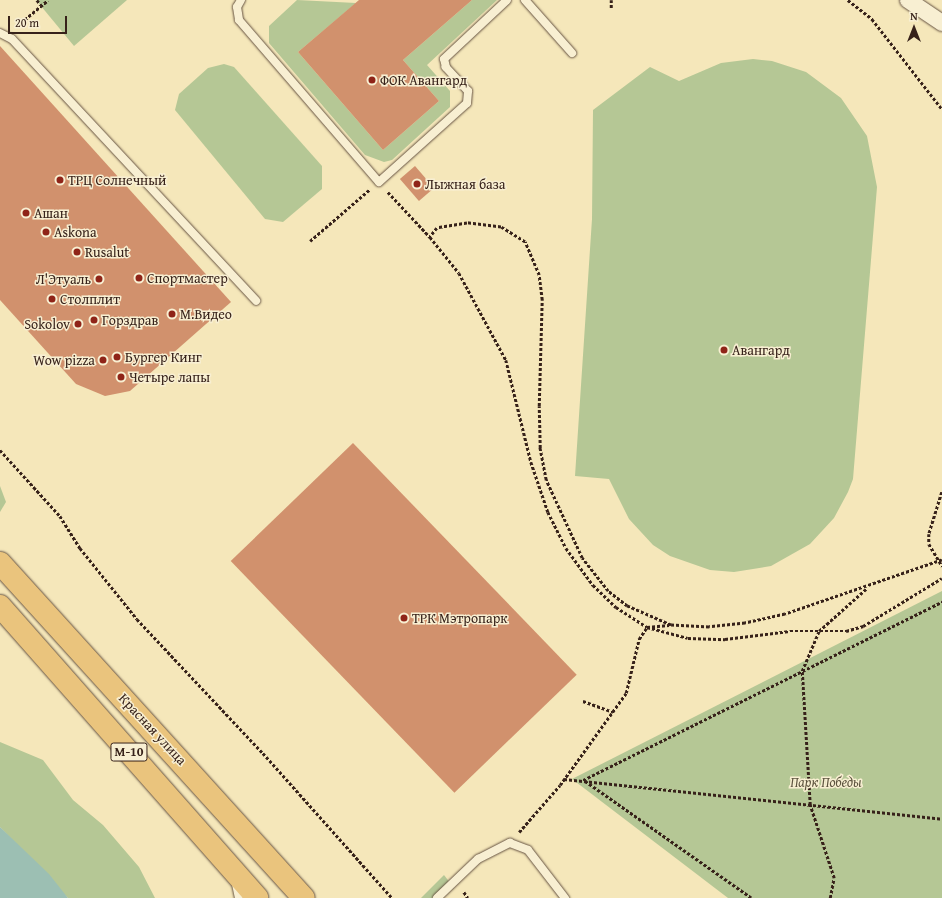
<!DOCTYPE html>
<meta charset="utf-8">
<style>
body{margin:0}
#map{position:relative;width:942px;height:898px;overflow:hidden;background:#f5e7ba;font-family:"Gentium Book Plus",serif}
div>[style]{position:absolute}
.green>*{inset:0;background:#b5c795}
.water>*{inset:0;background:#9cbfb3}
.building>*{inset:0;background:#d1916d;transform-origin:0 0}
.path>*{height:2.5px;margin-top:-1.25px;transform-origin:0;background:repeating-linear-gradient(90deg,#37221a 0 3px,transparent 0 5px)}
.roads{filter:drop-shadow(0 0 1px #665342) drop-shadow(0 0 1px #665342)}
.lane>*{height:8px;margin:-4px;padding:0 4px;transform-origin:4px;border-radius:4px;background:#f8efd2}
.street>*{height:16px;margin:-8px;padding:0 8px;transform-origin:8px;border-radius:8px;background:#f8efd2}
.highway>*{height:22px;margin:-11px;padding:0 11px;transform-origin:11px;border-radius:11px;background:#eac47d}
.dots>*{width:11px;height:11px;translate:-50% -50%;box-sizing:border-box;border:2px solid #f8efd2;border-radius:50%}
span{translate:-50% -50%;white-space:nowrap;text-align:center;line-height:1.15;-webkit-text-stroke:3px #f8efd2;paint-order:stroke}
.shield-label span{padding:1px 3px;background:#f8efd2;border:1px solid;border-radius:3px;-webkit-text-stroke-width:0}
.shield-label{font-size:13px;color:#37221a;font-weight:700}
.poi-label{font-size:14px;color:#37221a}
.left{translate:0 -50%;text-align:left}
.right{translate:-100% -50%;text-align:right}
.street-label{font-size:14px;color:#37221a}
.park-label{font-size:14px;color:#5d543f;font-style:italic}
.north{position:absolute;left:894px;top:8px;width:40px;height:40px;-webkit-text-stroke:3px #f8efd2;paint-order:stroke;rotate:0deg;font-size:11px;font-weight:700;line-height:16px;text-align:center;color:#37221a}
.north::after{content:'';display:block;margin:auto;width:14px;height:18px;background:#37221a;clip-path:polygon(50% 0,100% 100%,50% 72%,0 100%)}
.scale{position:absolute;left:8px;top:16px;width:59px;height:18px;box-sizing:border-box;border:2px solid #37221a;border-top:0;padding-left:5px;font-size:12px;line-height:14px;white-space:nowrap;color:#37221a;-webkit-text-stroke:3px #f8efd2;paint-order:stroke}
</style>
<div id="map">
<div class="green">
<div style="clip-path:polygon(36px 0,127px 0,74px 46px)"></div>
<div style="clip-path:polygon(297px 0,356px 3px,298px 52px,383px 150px,439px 101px,403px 60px,472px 0,497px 0,427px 65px,450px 91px,450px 107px,392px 160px,384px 162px,365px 155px,269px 43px,269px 26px)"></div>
<div style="clip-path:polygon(753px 59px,772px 61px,806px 72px,841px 98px,867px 136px,877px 187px,853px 479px,848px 492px,834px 518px,810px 544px,771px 566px,734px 572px,710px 570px,670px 556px,653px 545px,629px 519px,609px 479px,575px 476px,592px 219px,593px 110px,650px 67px,679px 81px,721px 63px)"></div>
<div style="clip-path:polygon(224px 64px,234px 67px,322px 166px,322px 189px,283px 222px,265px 219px,175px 110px,179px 94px,208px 68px)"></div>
<div style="clip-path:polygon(0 486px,6px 502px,0 512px)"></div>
<div style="clip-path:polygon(942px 591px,942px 898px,728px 898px,572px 779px)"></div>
<div style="clip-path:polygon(0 742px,43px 760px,73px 800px,103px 825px,139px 867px,155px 898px,68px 898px,0 827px)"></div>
<div style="clip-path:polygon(444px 875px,454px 888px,441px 898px,421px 898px)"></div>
</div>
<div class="water">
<div style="clip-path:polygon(0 827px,49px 874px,68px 898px,0 898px)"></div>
</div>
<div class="building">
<div style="clip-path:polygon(359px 0,472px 0,403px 60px,439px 101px,383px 150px,298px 52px)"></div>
<div style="clip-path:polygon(0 46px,231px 302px,130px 391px,105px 396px,76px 384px,0 300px)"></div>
<div style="left:415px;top:166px;width:29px;height:20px;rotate:49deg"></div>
<div style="left:353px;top:443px;width:322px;height:170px;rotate:46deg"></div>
</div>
<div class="path">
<div style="left:37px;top:0;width:6px;rotate:51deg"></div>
<div style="left:848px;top:0;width:31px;rotate:38deg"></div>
<div style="left:872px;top:19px;width:114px;rotate:52.1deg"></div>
<div style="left:611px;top:8px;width:8px;rotate:-90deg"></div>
<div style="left:17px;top:26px;width:40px;rotate:-40deg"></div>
<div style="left:388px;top:192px;width:62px;rotate:47deg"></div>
<div style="left:310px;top:241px;width:78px;rotate:-40.8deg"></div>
<div style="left:0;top:450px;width:89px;rotate:47.7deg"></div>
<div style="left:60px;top:516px;width:38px;rotate:58deg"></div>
<div style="left:80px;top:548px;width:91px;rotate:51.2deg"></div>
<div style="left:137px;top:619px;width:184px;rotate:46.8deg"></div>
<div style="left:263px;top:753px;width:194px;rotate:48.3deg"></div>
<div style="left:942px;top:492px;width:44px;rotate:107.2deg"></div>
<div style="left:929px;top:534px;width:10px;rotate:90deg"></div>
<div style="left:929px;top:544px;width:26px;rotate:59deg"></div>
<div style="left:942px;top:560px;width:166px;rotate:161deg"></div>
<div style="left:785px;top:614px;width:41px;rotate:167.3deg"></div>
<div style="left:745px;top:623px;width:36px;rotate:174deg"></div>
<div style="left:709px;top:627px;width:38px;rotate:-177deg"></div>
<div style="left:671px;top:625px;width:48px;rotate:-156.6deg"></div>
<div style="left:627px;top:606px;width:24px;rotate:-142deg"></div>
<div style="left:608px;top:591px;width:42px;rotate:-128.2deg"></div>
<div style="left:582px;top:558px;width:86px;rotate:-114.8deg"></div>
<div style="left:546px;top:480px;width:33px;rotate:-101deg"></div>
<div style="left:540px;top:448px;width:42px;rotate:-91.4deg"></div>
<div style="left:539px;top:406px;width:106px;rotate:-88.4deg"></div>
<div style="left:542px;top:300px;width:25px;rotate:-97deg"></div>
<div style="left:539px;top:275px;width:36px;rotate:-113deg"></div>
<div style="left:525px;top:242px;width:28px;rotate:-148deg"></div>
<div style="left:501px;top:227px;width:34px;rotate:-173deg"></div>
<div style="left:467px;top:223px;width:30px;rotate:171deg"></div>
<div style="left:437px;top:228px;width:11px;rotate:128deg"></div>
<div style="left:430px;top:237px;width:46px;rotate:51.1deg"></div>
<div style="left:459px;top:273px;width:99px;rotate:61.6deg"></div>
<div style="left:506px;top:360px;width:105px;rotate:76.2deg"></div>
<div style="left:531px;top:462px;width:53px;rotate:71.2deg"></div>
<div style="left:548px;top:512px;width:40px;rotate:63.4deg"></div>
<div style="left:566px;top:548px;width:46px;rotate:53.9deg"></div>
<div style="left:593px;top:585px;width:32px;rotate:44deg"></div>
<div style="left:616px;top:607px;width:37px;rotate:33deg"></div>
<div style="left:647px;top:627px;width:42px;rotate:15deg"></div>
<div style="left:688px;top:638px;width:37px;rotate:2deg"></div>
<div style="left:725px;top:639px;width:65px;rotate:-7deg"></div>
<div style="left:790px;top:631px;width:56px"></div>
<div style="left:846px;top:631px;width:18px;rotate:-16deg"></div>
<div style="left:863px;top:626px;width:92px;rotate:-31.3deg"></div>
<div style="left:583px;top:701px;width:32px;rotate:20deg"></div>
<div style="left:564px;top:779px;width:380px;rotate:6deg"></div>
<div style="left:519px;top:832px;width:62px;rotate:-48.9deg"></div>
<div style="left:560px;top:785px;width:113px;rotate:-54.3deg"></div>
<div style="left:626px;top:693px;width:56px;rotate:-76.5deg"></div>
<div style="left:639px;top:639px;width:14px;rotate:-56deg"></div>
<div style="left:647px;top:627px;width:22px;rotate:-5deg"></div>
<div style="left:464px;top:892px;width:7px;rotate:56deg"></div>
<div style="left:751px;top:898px;width:205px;rotate:-144.9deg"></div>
<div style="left:583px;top:780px;width:401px;rotate:-26.4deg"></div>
<div style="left:830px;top:898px;width:20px;rotate:-79deg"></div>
<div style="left:834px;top:878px;width:77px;rotate:-108.2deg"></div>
<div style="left:810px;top:805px;width:134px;rotate:-93.4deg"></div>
<div style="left:802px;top:671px;width:43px;rotate:-67deg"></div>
<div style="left:819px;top:631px;width:63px;rotate:-41.8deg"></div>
</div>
<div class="roads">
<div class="lane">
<div style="left:241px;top:0;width:8px;rotate:120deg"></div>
<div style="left:237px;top:7px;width:13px;rotate:81deg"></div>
<div style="left:239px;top:20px;width:214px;rotate:49.2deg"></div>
<div style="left:379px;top:182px;width:118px;rotate:-41.9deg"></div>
<div style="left:467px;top:103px;width:12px;rotate:-85deg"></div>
<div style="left:468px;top:91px;width:33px;rotate:-133deg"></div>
<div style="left:446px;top:67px;width:8px;rotate:-104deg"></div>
<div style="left:444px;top:59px;width:86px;rotate:-43.1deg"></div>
<div style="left:525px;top:0;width:71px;rotate:48.4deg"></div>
<div style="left:0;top:33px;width:13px;rotate:27deg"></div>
<div style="left:12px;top:39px;width:358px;rotate:47deg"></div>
<div style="left:236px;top:884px;width:14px;rotate:78deg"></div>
<div style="left:437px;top:898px;width:57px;rotate:-43.6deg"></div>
<div style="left:478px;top:859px;width:36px;rotate:-27deg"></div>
<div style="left:510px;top:843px;width:19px;rotate:21deg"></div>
<div style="left:528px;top:850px;width:61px;rotate:52.4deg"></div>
</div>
<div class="street">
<div style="left:908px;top:0;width:41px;rotate:34.1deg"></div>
</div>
<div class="highway">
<div style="left:0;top:563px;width:452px;rotate:47.8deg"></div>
<div style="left:0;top:606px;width:389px;rotate:48.6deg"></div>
</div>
</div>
<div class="dots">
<div style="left:372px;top:80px;background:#8f2418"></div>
<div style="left:60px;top:180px;background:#8f2418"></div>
<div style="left:417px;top:184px;background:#8f2418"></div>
<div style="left:26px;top:213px;background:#8f2418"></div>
<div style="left:46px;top:232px;background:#8f2418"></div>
<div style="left:77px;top:252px;background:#8f2418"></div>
<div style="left:139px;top:278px;background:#8f2418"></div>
<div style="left:99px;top:279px;background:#8f2418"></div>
<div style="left:52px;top:299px;background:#8f2418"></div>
<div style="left:172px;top:314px;background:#8f2418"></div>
<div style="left:94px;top:320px;background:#8f2418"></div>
<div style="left:78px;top:324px;background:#8f2418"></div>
<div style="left:724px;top:350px;background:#8f2418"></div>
<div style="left:117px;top:357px;background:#8f2418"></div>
<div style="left:103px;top:360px;background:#8f2418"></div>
<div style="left:121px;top:377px;background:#8f2418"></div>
<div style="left:404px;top:618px;background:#8f2418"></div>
</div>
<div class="shield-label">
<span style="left:129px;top:752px">М-10</span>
</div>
<div class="poi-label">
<span class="left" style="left:380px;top:80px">ФОК Авангард</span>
<span class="left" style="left:68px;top:180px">ТРЦ Солнечный</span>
<span class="left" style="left:425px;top:184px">Лыжная база</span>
<span class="left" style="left:34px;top:213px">Ашан</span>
<span class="left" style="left:54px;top:232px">Askona</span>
<span class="left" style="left:85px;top:252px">Rusalut</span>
<span class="left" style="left:147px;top:278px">Спортмастер</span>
<span class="right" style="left:91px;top:279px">Л'Этуаль</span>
<span class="left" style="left:60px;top:299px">Столплит</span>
<span class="left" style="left:180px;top:314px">М.Видео</span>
<span class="left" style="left:102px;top:320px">Горздрав</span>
<span class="right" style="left:70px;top:324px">Sokolov</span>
<span class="left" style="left:732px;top:350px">Авангард</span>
<span class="left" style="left:125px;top:357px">Бургер Кинг</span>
<span class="right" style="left:95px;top:360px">Wow pizza</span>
<span class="left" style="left:129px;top:377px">Четыре лапы</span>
<span class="left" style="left:412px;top:618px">ТРК Мэтропарк</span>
</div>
<div class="street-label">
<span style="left:153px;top:729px;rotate:47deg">Красная улица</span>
</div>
<div class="park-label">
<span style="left:826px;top:782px">Парк Победы</span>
</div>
<div class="north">N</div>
<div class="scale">20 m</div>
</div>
